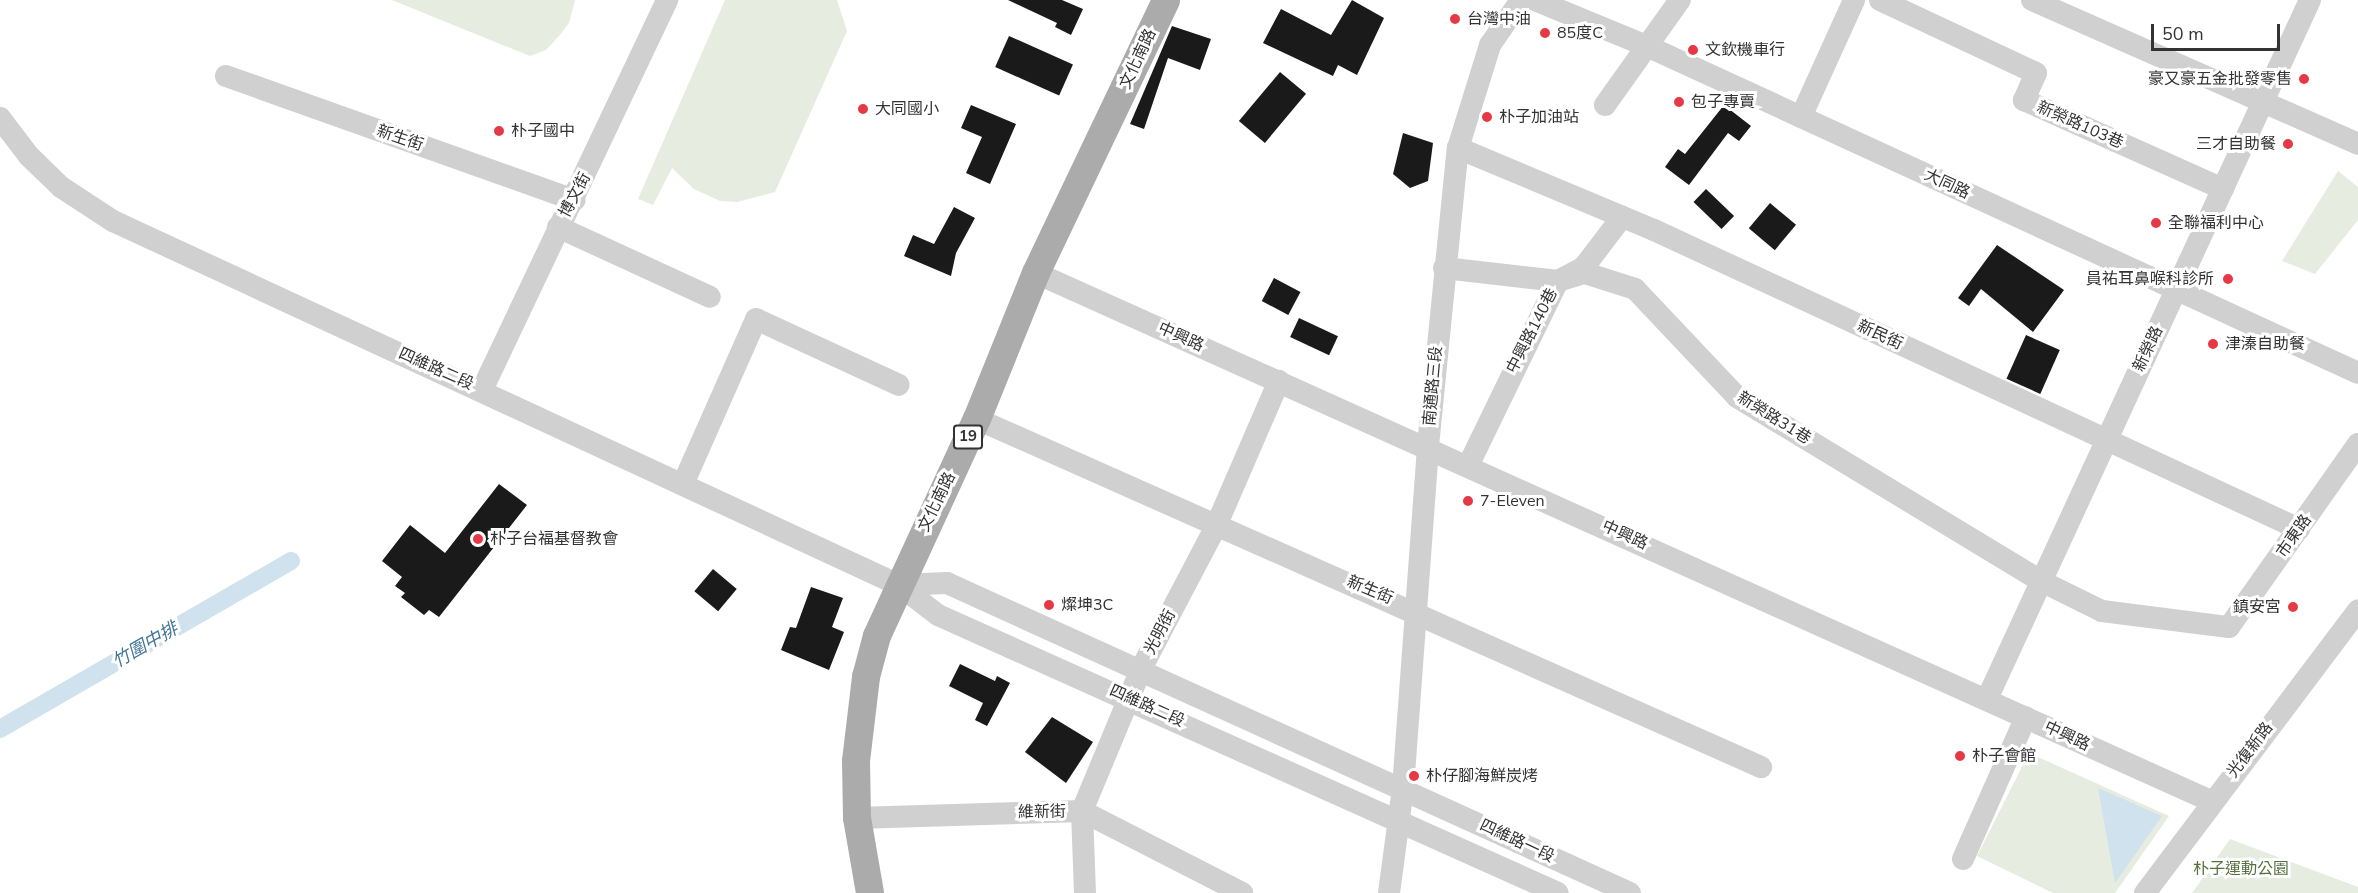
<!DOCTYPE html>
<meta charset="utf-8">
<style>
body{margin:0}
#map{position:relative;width:2358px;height:893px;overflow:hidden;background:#fff;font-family:"Nunito Sans","Noto Sans TC",sans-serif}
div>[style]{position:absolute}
.green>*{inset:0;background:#e6ecdf}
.water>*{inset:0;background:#cfe2ee}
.canal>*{height:18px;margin:-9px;padding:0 9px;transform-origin:9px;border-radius:9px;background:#cfe2ee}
.building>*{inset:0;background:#1a1a1a;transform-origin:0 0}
.minor>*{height:22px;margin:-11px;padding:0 11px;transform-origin:11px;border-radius:11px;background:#d0d0d0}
.major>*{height:28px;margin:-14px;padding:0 14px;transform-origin:14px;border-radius:14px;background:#ababab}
.dots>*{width:16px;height:16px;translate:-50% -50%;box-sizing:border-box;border:3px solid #fff;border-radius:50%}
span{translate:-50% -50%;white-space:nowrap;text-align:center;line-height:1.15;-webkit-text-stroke:6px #fff;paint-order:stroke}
.shield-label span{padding:2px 4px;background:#fff;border:2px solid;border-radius:4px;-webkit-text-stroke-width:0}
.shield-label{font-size:15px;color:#333;font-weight:700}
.poi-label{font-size:16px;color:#333}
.left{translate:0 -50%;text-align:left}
.right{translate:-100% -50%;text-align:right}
.street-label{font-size:16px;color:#333}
.park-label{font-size:16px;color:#56703f}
.water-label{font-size:18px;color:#3f7597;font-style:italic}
.scale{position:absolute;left:2151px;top:24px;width:129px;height:27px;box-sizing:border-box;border:3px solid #333;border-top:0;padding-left:8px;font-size:18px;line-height:21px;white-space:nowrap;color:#333;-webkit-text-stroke:4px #fff;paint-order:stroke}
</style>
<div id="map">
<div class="green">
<div style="clip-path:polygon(392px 0,575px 0,569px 23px,559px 36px,546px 50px,530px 56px)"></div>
<div style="clip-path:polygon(725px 0,837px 0,847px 31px,775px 192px,737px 202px,720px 201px,694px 189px,672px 168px,653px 205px,638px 199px)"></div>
<div style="clip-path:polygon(2338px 171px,2358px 187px,2358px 220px,2315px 274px,2282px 261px)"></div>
<div style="clip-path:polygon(2029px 753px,2169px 816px,2115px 893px,2053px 893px,1977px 856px)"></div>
<div style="clip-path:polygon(2230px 839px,2358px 887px,2358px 893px,2192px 893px)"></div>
</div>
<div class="water">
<div style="clip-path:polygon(2098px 788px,2162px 816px,2115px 883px)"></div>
</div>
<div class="canal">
<div style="left:0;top:729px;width:336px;rotate:-30deg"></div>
</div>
<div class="building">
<div style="clip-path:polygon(1008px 0,1062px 0,1083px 9px,1071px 35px,1055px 27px,1057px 23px)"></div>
<div style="clip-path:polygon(1352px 0,1384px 18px,1357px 75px,1338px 65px,1333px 76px,1263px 43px,1281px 9px,1331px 35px)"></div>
<div style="clip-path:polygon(1172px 26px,1211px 39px,1200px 70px,1168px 58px,1144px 129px,1130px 124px)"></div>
<div style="left:1009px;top:36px;width:70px;height:34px;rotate:24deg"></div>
<div style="left:1280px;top:72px;width:34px;height:64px;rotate:40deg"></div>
<div style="clip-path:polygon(971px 105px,1016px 124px,990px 184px,966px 173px,982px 137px,961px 128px)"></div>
<div style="clip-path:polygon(1724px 105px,1751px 126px,1739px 141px,1728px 133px,1689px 185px,1665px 167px,1678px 149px,1685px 154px)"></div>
<div style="clip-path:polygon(1403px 133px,1433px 143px,1428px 181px,1410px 188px,1393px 174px)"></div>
<div style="left:1706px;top:189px;width:39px;height:18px;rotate:44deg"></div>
<div style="left:1770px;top:203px;width:34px;height:33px;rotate:40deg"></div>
<div style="clip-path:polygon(954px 207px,975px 218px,956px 253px,951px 276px,904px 256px,913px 235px,934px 244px)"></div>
<div style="clip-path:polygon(1997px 245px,2064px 290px,2033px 332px,1981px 289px,1969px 306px,1958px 298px)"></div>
<div style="left:1274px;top:278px;width:30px;height:26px;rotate:28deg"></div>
<div style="left:1299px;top:318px;width:43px;height:21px;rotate:25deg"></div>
<div style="left:2026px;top:335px;width:37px;height:48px;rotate:24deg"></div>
<div style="clip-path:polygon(499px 484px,527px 505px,439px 617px,429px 610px,424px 615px,401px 597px,405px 593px,395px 586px,402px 577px,382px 561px,410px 525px,445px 553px)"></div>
<div style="left:713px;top:569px;width:31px;height:29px;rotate:40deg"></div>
<div style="clip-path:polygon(811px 587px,843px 598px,832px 627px,844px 632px,829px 670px,781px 650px,790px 627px,796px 628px)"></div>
<div style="clip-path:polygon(960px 664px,995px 681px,997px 676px,1010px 683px,987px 726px,975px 720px,983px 703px,949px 686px)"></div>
<div style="clip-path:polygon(1052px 717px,1093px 742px,1066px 783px,1025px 752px)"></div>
</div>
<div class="minor">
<div style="left:1535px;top:0;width:123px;rotate:22.4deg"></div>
<div style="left:1649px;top:47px;width:780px;rotate:24.69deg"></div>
<div style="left:1880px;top:0;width:172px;rotate:25.1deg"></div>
<div style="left:2036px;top:73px;width:30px;rotate:114deg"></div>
<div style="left:2024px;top:100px;width:218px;rotate:24.1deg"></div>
<div style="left:2032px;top:0;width:356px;rotate:23.8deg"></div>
<div style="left:226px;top:76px;width:370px;rotate:19.6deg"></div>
<div style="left:1605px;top:105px;width:129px;rotate:-54.5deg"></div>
<div style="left:1801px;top:117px;width:128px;rotate:-65.6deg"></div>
<div style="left:0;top:118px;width:48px;rotate:52.7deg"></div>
<div style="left:29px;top:156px;width:45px;rotate:44.1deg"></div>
<div style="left:61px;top:187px;width:62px;rotate:33.2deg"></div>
<div style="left:113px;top:221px;width:866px;rotate:24.85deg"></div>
<div style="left:899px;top:585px;width:49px;rotate:37.6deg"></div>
<div style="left:938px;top:615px;width:679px;rotate:24.15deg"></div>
<div style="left:1458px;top:148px;width:212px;rotate:22.7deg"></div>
<div style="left:1654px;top:230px;width:711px;rotate:24.87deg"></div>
<div style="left:558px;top:227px;width:167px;rotate:24.7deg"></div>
<div style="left:1444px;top:268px;width:115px;rotate:6.5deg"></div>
<div style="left:1558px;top:281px;width:28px;rotate:-17deg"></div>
<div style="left:1585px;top:273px;width:52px;rotate:17.7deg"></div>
<div style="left:1635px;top:289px;width:149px;rotate:46.6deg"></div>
<div style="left:1737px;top:397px;width:355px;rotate:31.2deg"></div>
<div style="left:2041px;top:581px;width:68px;rotate:26.2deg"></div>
<div style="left:2102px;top:611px;width:128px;rotate:7.2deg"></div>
<div style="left:2229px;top:627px;width:224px;rotate:-54.8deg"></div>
<div style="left:1036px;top:273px;width:1288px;rotate:24.2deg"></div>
<div style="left:482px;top:390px;width:432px;rotate:-64.6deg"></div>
<div style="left:977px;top:419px;width:858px;rotate:23.94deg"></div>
<div style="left:1468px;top:466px;width:206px;rotate:-64.1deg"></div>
<div style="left:1558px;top:281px;width:30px;rotate:-28deg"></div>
<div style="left:1584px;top:267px;width:63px;rotate:-52.8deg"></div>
<div style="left:683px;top:484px;width:180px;rotate:-66.1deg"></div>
<div style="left:756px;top:319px;width:157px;rotate:24.8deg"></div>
<div style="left:899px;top:585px;width:48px;rotate:-2.4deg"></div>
<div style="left:947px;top:583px;width:750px;rotate:24.41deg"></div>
<div style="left:1987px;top:699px;width:770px;rotate:-65.2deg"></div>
<div style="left:857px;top:818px;width:225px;rotate:-1.8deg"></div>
<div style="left:1082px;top:811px;width:180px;rotate:27.1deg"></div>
<div style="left:1963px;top:859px;width:155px;rotate:-66.1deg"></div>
<div style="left:1085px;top:893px;width:82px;rotate:-92.1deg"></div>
<div style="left:1082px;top:811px;width:154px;rotate:-67.4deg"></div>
<div style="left:1141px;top:669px;width:164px;rotate:-62.3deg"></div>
<div style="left:1217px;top:524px;width:156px;rotate:-66.6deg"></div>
<div style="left:1389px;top:893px;width:106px;rotate:-82.4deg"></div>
<div style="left:1403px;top:788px;width:343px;rotate:-85.8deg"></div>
<div style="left:1428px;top:446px;width:300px;rotate:-84.3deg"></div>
<div style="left:1458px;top:148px;width:108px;rotate:-72.7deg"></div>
<div style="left:1490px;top:45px;width:55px;rotate:-55.4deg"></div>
<div style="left:2145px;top:893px;width:354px;rotate:-53deg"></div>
</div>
<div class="major">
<div style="left:870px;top:893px;width:76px;rotate:-99.8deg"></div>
<div style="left:857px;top:818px;width:57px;rotate:-91deg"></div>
<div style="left:856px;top:761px;width:85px;rotate:-83.2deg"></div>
<div style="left:866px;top:677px;width:42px;rotate:-75deg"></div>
<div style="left:877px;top:636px;width:239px;rotate:-65.3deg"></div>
<div style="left:977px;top:419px;width:157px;rotate:-68deg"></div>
<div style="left:1036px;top:273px;width:302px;rotate:-64.5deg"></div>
</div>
<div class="dots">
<div style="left:1455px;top:19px;background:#e63946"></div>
<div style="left:1545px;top:33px;background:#e63946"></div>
<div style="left:1693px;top:50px;background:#e63946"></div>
<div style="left:2304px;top:79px;background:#e63946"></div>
<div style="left:1679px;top:102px;background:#e63946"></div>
<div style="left:863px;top:109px;background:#e63946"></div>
<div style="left:1487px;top:117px;background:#e63946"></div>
<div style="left:499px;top:131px;background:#e63946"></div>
<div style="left:2288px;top:144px;background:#e63946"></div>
<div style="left:2156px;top:223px;background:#e63946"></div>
<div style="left:2228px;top:279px;background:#e63946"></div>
<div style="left:2213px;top:344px;background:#e63946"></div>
<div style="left:1468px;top:501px;background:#e63946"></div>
<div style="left:478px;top:539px;background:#e63946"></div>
<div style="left:1049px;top:605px;background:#e63946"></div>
<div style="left:2293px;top:607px;background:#e63946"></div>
<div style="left:1960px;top:756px;background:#e63946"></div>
<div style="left:1414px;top:776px;background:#e63946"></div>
</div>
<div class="shield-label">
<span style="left:968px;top:437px">19</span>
</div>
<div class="poi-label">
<span class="left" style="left:1467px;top:19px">台灣中油</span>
<span class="left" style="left:1557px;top:33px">85度C</span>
<span class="left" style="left:1705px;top:50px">文欽機車行</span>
<span class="right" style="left:2292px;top:79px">豪又豪五金批發零售</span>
<span class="left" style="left:1691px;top:102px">包子專賣</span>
<span class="left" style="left:875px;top:109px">大同國小</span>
<span class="left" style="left:1499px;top:117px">朴子加油站</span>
<span class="left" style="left:511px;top:131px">朴子國中</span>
<span class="right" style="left:2276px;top:144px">三才自助餐</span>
<span class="left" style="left:2168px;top:223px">全聯福利中心</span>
<span class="right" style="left:2214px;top:279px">員祐耳鼻喉科診所</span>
<span class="left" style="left:2225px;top:344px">津溱自助餐</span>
<span class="left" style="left:1480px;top:501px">7-Eleven</span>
<span class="left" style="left:490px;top:539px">朴子台福基督教會</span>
<span class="left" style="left:1061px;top:605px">燦坤3C</span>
<span class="right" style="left:2281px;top:607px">鎮安宮</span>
<span class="left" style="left:1972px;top:756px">朴子會館</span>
<span class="left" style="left:1426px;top:776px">朴仔腳海鮮炭烤</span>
</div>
<div class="street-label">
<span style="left:1138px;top:59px;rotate:-65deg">文化南路</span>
<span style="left:2080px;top:125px;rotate:24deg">新榮路103巷</span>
<span style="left:400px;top:138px;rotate:19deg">新生街</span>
<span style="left:1947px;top:184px;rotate:25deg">大同路</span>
<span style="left:575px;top:195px;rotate:-62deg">博文街</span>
<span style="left:1532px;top:331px;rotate:-63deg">中興路140巷</span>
<span style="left:1880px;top:335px;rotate:25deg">新民街</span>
<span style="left:1181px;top:337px;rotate:24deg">中興路</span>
<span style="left:2148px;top:349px;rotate:-65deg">新榮路</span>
<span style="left:436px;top:369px;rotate:24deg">四維路二段</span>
<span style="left:1433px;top:386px;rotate:-85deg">南通路三段</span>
<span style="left:1774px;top:418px;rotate:32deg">新榮路31巷</span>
<span style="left:937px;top:502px;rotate:-64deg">文化南路</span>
<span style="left:1625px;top:535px;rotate:24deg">中興路</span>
<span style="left:2294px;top:536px;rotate:-55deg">市東路</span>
<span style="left:1370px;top:590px;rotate:23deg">新生街</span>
<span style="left:1160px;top:632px;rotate:-62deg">光明街</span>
<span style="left:1147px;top:706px;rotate:24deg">四維路二段</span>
<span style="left:2067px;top:736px;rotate:25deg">中興路</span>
<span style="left:2250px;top:750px;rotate:-53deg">光復新路</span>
<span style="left:1042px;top:812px;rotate:-1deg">維新街</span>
<span style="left:1517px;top:841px;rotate:25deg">四維路一段</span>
</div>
<div class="park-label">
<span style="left:2241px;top:869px">朴子運動公園</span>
</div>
<div class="water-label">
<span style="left:145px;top:645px;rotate:-30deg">竹圍中排</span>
</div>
<div class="scale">50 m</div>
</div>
